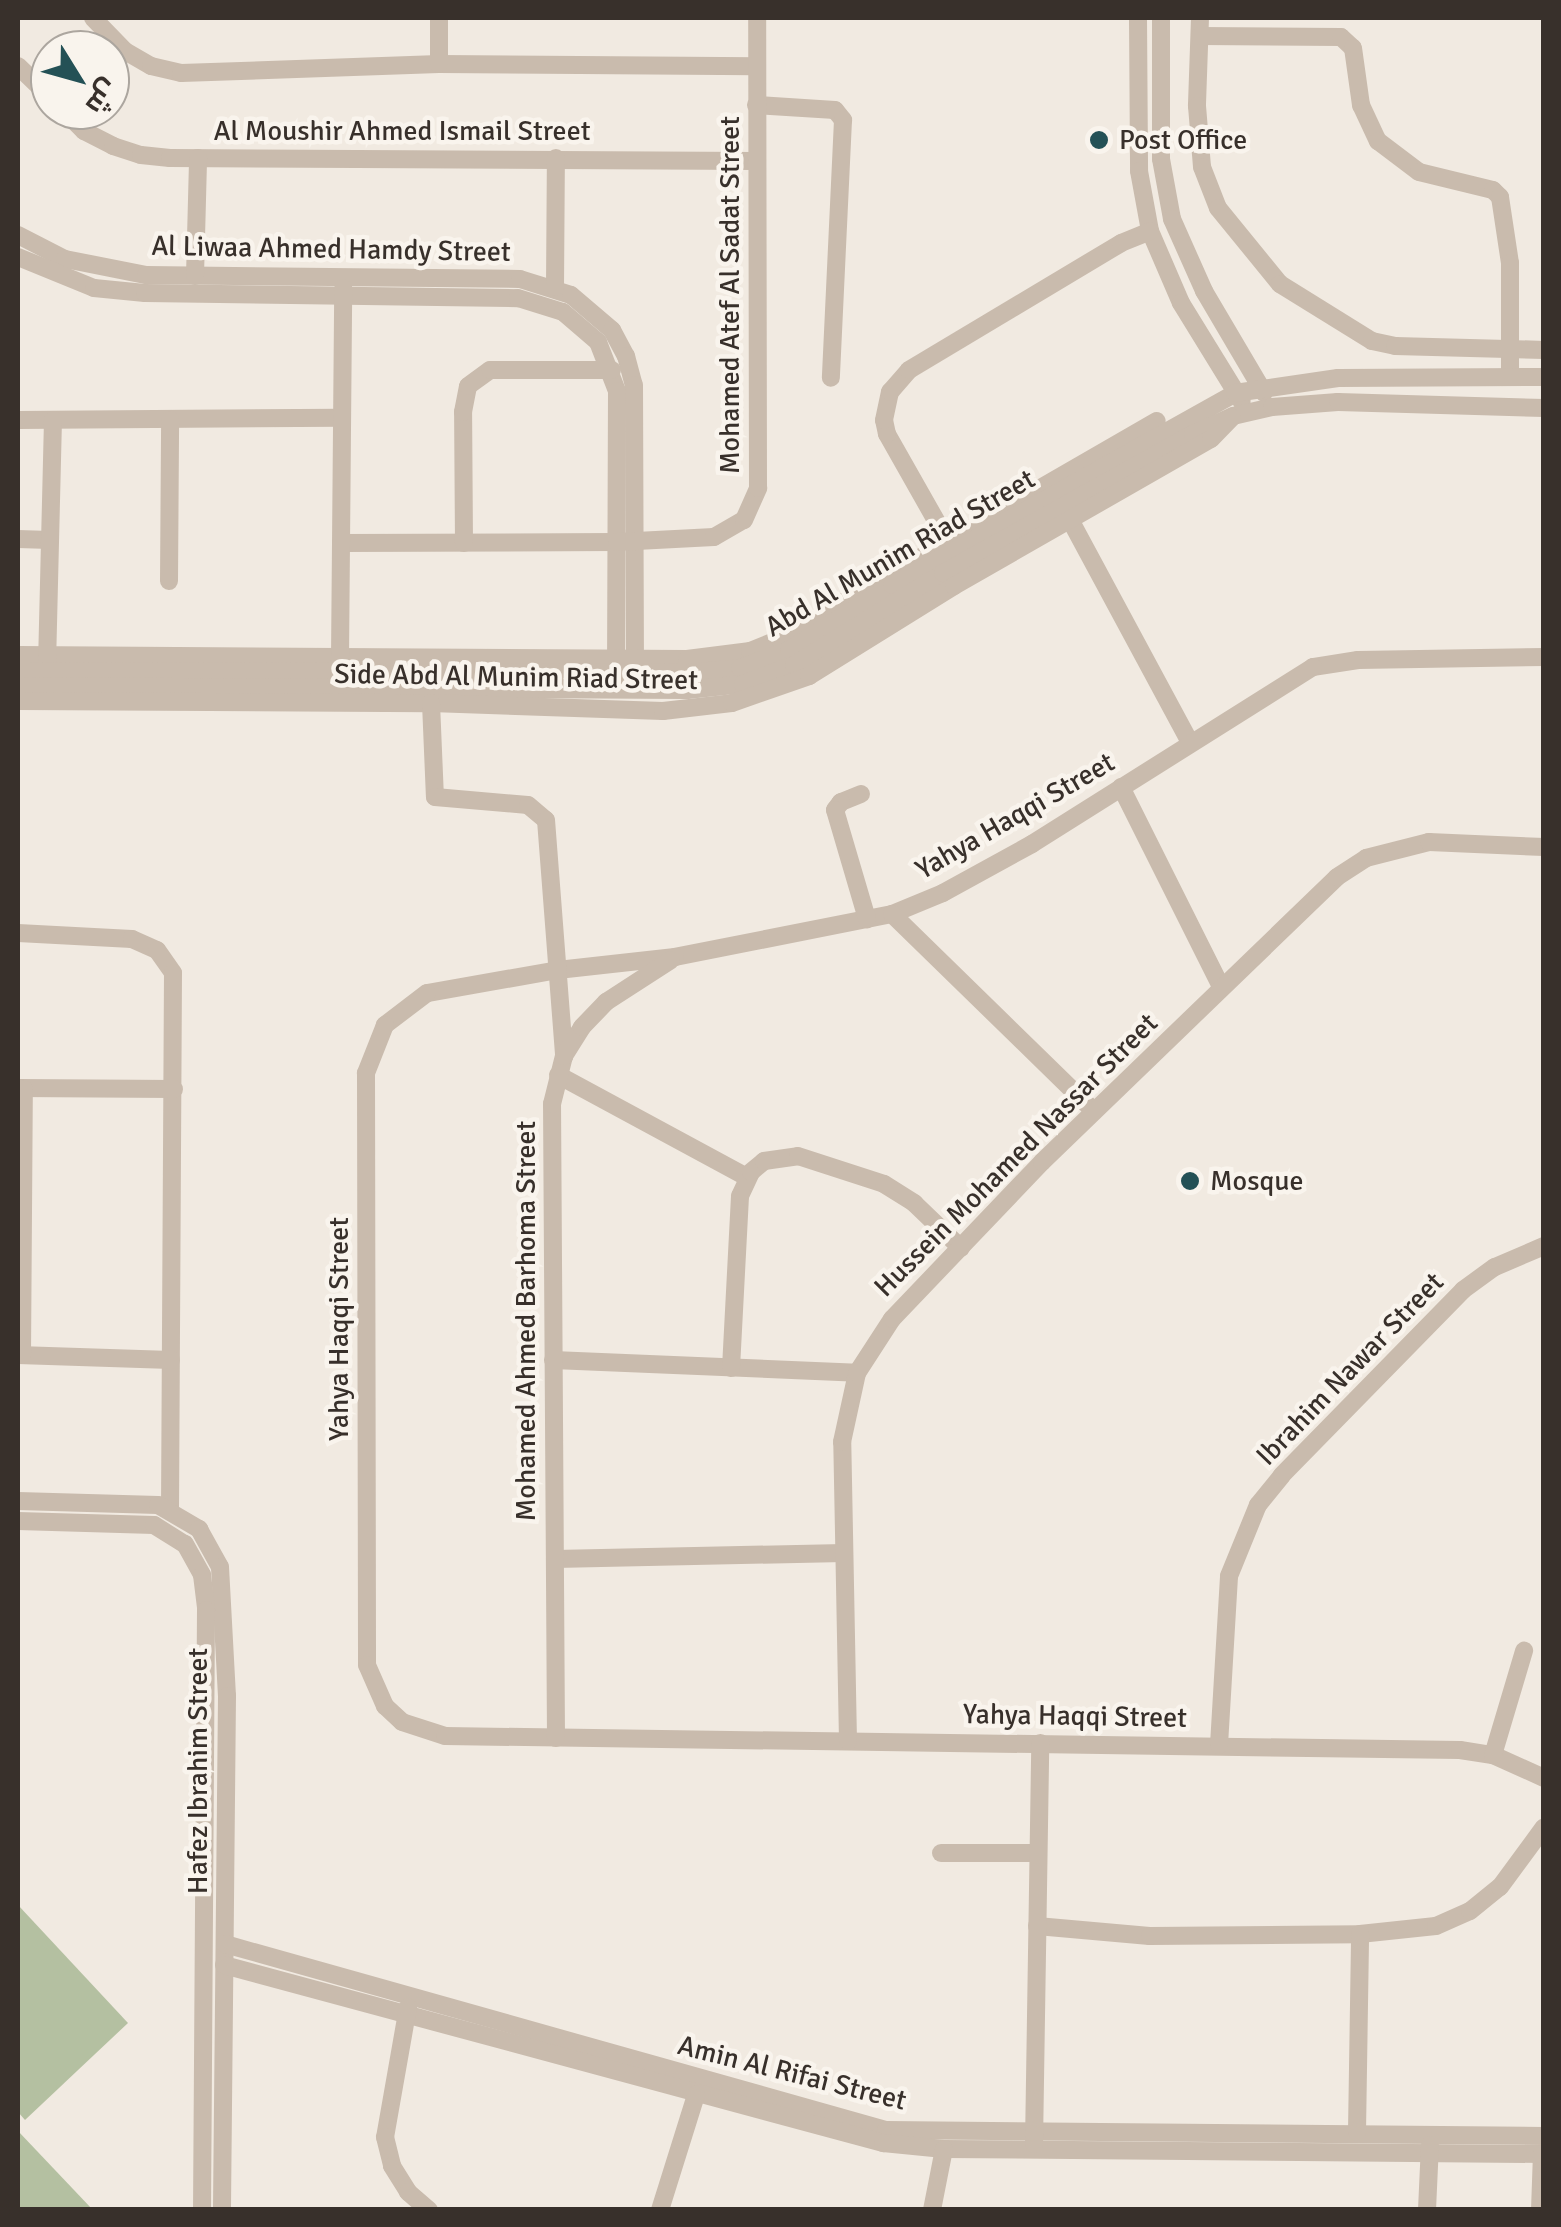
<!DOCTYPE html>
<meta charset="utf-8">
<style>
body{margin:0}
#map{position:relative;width:1561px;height:2227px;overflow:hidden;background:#f1eae1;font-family:Signika,Cairo,sans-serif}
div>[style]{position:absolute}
.green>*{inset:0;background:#b4c0a1}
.minor>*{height:18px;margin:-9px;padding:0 9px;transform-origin:9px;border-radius:9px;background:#c9bbad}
.dots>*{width:28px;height:28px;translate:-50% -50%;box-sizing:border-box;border:5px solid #f9f4ed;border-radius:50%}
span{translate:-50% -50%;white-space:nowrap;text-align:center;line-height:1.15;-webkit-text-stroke:9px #f9f4ed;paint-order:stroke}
.street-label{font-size:28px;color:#38302b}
.poi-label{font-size:28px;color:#38302b}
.left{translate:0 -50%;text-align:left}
.frame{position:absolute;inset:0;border:20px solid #38302b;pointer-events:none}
.north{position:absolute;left:30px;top:30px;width:100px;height:100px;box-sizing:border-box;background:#f9f4ed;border:2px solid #aca69f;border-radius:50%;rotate:127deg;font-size:28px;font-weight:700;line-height:40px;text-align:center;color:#38302b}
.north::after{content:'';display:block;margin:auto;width:35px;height:45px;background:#245156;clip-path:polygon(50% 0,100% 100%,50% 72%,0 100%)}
</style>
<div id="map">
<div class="green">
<div style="clip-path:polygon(18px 1905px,128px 2023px,25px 2120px,18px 2112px)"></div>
<div style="clip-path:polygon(18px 2131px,92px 2209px,18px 2209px)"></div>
</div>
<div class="minor">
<div style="left:93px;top:18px;width:46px;rotate:45.9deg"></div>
<div style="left:125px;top:51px;width:30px;rotate:30deg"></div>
<div style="left:151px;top:66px;width:31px;rotate:13deg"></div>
<div style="left:181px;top:73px;width:258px;rotate:-2deg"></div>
<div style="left:439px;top:64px;width:318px;rotate:0.4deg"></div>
<div style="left:439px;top:18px;width:46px;rotate:90deg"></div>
<div style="left:1138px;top:18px;width:153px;rotate:89.6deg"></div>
<div style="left:1139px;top:171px;width:61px;rotate:79.6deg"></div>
<div style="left:1150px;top:231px;width:78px;rotate:66.7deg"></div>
<div style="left:1181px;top:303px;width:116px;rotate:58.4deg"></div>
<div style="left:1161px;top:18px;width:141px;rotate:90deg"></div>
<div style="left:1161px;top:159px;width:61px;rotate:79.6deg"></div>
<div style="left:1172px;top:219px;width:79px;rotate:66deg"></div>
<div style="left:1204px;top:291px;width:118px;rotate:59.5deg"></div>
<div style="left:1200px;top:18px;width:88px;rotate:92deg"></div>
<div style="left:1197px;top:106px;width:61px;rotate:85.3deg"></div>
<div style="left:1202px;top:167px;width:44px;rotate:68.7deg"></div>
<div style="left:1218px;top:208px;width:98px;rotate:50.8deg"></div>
<div style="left:1280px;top:284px;width:108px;rotate:31.8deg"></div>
<div style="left:1372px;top:341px;width:24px;rotate:12deg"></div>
<div style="left:1395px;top:346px;width:149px;rotate:1.5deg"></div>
<div style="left:1200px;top:36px;width:141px;rotate:0.4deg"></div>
<div style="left:1341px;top:37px;width:16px;rotate:43deg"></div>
<div style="left:1353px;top:48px;width:58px;rotate:82deg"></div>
<div style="left:1361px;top:105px;width:40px;rotate:65deg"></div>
<div style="left:1378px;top:141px;width:51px;rotate:37.1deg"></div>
<div style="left:1419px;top:172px;width:76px;rotate:13.7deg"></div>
<div style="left:1493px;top:190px;width:10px;rotate:45deg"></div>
<div style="left:1500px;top:197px;width:67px;rotate:81.4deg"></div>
<div style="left:1510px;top:263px;width:114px;rotate:90deg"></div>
<div style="left:18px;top:66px;width:45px;rotate:44.1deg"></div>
<div style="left:756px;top:105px;width:79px;rotate:3.6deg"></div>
<div style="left:835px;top:110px;width:13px;rotate:51deg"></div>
<div style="left:843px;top:120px;width:258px;rotate:92.7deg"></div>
<div style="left:63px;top:110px;width:30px;rotate:45deg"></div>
<div style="left:84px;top:131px;width:33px;rotate:27deg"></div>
<div style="left:113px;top:146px;width:29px;rotate:18deg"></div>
<div style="left:141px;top:155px;width:29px;rotate:6deg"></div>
<div style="left:170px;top:158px;width:586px;rotate:0.29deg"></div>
<div style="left:18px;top:235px;width:53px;rotate:27.1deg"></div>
<div style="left:65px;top:259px;width:83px;rotate:11.2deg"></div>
<div style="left:146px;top:275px;width:374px;rotate:0.6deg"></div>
<div style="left:520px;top:279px;width:53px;rotate:17.4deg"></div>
<div style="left:571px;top:295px;width:54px;rotate:40.5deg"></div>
<div style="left:612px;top:330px;width:30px;rotate:62deg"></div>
<div style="left:626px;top:356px;width:30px;rotate:75deg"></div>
<div style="left:634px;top:385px;width:284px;rotate:89.8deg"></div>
<div style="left:18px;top:257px;width:82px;rotate:22.2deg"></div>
<div style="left:94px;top:288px;width:51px;rotate:5.6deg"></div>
<div style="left:145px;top:293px;width:373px;rotate:0.8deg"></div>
<div style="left:518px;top:298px;width:47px;rotate:17.3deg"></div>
<div style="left:563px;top:312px;width:46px;rotate:40.6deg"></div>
<div style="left:598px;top:342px;width:53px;rotate:68.8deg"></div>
<div style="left:617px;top:391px;width:276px;rotate:90.2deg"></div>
<div style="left:195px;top:276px;width:118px;rotate:-88.5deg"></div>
<div style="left:555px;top:287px;width:129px;rotate:-89.6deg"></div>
<div style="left:18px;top:420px;width:323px;rotate:-0.4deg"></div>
<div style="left:1067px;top:514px;width:259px;rotate:61.7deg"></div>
<div style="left:18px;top:539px;width:32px;rotate:2deg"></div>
<div style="left:947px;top:540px;width:122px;rotate:-119.5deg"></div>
<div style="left:887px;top:434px;width:14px;rotate:-102deg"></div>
<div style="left:884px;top:420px;width:29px;rotate:-78deg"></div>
<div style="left:890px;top:392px;width:29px;rotate:-49deg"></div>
<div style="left:909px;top:370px;width:247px;rotate:-30.9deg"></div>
<div style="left:1121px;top:243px;width:31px;rotate:-22deg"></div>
<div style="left:341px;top:543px;width:276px;rotate:-0.2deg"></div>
<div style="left:617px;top:542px;width:97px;rotate:-3deg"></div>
<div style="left:714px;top:537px;width:34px;rotate:-30deg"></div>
<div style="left:744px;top:520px;width:35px;rotate:-66deg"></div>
<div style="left:758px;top:488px;width:470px;rotate:-90.1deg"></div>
<div style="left:464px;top:543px;width:131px;rotate:-90.4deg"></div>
<div style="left:463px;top:412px;width:26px;rotate:-79deg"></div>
<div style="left:468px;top:386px;width:27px;rotate:-36deg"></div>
<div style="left:490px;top:370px;width:122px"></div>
<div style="left:169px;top:581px;width:161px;rotate:-89.6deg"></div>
<div style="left:18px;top:655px;width:669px;rotate:0.34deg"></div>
<div style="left:687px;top:659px;width:64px;rotate:-7.2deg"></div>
<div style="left:750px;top:651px;width:31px;rotate:-22deg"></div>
<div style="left:779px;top:639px;width:436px;rotate:-30deg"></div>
<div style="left:1544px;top:657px;width:186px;rotate:179.1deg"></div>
<div style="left:1358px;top:660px;width:46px;rotate:171.2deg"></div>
<div style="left:1313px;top:667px;width:332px;rotate:147.8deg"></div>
<div style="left:1032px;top:844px;width:102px;rotate:151.2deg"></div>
<div style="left:943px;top:893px;width:55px;rotate:157.6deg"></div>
<div style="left:892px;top:914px;width:221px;rotate:168.8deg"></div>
<div style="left:675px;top:957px;width:118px;rotate:173.7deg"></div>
<div style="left:558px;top:970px;width:133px;rotate:170deg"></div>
<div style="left:427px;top:993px;width:53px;rotate:142.7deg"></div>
<div style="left:385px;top:1025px;width:52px;rotate:111.6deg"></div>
<div style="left:366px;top:1073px;width:592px;rotate:89.9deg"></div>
<div style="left:367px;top:1665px;width:45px;rotate:66.3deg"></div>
<div style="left:385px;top:1706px;width:23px;rotate:43deg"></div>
<div style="left:402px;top:1722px;width:45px;rotate:18deg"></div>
<div style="left:445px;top:1736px;width:1015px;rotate:0.79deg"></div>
<div style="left:1460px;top:1750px;width:33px;rotate:9deg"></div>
<div style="left:1493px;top:1755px;width:56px;rotate:24.3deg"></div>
<div style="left:340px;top:658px;width:370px;rotate:-89.5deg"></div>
<div style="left:47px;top:665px;width:245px;rotate:-88.6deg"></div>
<div style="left:18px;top:671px;width:671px;rotate:0.17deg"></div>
<div style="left:689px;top:673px;width:51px;rotate:-5.6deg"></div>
<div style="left:740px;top:668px;width:52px;rotate:-20.2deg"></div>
<div style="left:789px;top:650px;width:122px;rotate:-32.3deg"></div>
<div style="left:892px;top:585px;width:393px;rotate:-29.2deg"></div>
<div style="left:1235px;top:393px;width:104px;rotate:-8.3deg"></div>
<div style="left:1338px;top:378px;width:206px;rotate:-0.3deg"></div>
<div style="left:18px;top:686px;width:669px;rotate:0.34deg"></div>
<div style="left:687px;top:690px;width:56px;rotate:-6.1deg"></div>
<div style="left:743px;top:684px;width:54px;rotate:-20.4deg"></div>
<div style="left:794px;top:665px;width:175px;rotate:-31.7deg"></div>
<div style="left:943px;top:573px;width:286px;rotate:-29.1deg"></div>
<div style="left:1193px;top:434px;width:44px;rotate:-24.2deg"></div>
<div style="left:1233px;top:416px;width:40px;rotate:-13deg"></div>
<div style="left:1272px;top:407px;width:66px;rotate:-4.3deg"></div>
<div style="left:1338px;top:402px;width:206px;rotate:1.7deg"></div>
<div style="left:18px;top:701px;width:413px;rotate:0.3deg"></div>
<div style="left:431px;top:703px;width:232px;rotate:2deg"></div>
<div style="left:663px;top:711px;width:69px;rotate:-6.6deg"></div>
<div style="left:732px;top:703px;width:82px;rotate:-19.3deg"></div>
<div style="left:809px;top:676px;width:171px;rotate:-31.8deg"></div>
<div style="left:954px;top:586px;width:296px;rotate:-29.8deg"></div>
<div style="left:1211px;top:439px;width:30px;rotate:-46deg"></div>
<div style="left:431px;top:703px;width:94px;rotate:87.6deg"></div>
<div style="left:435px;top:797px;width:93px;rotate:4.9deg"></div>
<div style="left:528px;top:805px;width:23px;rotate:40deg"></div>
<div style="left:546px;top:820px;width:237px;rotate:85.6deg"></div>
<div style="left:1121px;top:787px;width:224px;rotate:63.4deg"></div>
<div style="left:861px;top:794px;width:22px;rotate:158deg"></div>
<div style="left:841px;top:802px;width:10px;rotate:127deg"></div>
<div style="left:835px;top:810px;width:114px;rotate:73.6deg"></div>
<div style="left:892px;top:914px;width:282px;rotate:44.3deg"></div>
<div style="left:18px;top:933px;width:114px;rotate:3deg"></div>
<div style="left:132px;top:939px;width:27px;rotate:24deg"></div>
<div style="left:157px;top:950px;width:28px;rotate:55deg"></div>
<div style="left:173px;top:973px;width:536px;rotate:90.32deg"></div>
<div style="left:558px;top:1075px;width:215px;rotate:28.4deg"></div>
<div style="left:18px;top:1088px;width:156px;rotate:0.4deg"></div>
<div style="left:18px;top:1355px;width:153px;rotate:1.9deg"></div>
<div style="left:22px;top:1355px;width:266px;rotate:-89.6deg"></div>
<div style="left:553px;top:1360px;width:304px;rotate:2.4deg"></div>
<div style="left:731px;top:1368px;width:172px;rotate:-87deg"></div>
<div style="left:740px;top:1196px;width:26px;rotate:-65deg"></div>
<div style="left:751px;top:1172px;width:17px;rotate:-40deg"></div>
<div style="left:764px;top:1161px;width:34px;rotate:-8deg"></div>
<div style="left:798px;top:1156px;width:90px;rotate:18deg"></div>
<div style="left:884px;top:1184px;width:36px;rotate:32deg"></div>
<div style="left:914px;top:1203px;width:65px;rotate:43.8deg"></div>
<div style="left:18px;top:1501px;width:140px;rotate:1.6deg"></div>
<div style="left:158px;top:1505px;width:48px;rotate:30.3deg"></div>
<div style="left:199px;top:1529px;width:43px;rotate:61.1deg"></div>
<div style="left:220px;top:1567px;width:129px;rotate:86.9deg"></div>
<div style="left:227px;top:1696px;width:514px;rotate:90.56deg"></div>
<div style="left:18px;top:1521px;width:136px;rotate:1.7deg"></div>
<div style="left:154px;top:1525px;width:36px;rotate:32deg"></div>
<div style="left:185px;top:1544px;width:35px;rotate:61deg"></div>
<div style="left:202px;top:1575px;width:35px;rotate:83deg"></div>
<div style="left:206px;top:1610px;width:600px;rotate:90.38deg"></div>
<div style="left:555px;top:1559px;width:289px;rotate:-1.2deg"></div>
<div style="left:556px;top:1738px;width:634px;rotate:-90.36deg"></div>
<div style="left:552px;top:1104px;width:49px;rotate:-76deg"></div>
<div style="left:564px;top:1056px;width:34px;rotate:-58deg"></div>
<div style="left:582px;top:1027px;width:35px;rotate:-46deg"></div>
<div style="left:606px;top:1002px;width:77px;rotate:-32.9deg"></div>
<div style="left:848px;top:1741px;width:299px;rotate:-91.1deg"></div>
<div style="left:842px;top:1442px;width:71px;rotate:-77.7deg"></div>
<div style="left:857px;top:1373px;width:64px;rotate:-57.1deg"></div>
<div style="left:892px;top:1319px;width:217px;rotate:-46.3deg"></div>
<div style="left:1042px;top:1162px;width:410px;rotate:-44deg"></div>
<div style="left:1337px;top:877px;width:35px;rotate:-33deg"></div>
<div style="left:1366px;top:858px;width:65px;rotate:-14.3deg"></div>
<div style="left:1429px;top:842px;width:115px;rotate:2.5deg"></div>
<div style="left:1219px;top:1745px;width:169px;rotate:-86.6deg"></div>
<div style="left:1229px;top:1576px;width:77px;rotate:-67.8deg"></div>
<div style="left:1258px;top:1505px;width:38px;rotate:-51deg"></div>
<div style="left:1282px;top:1475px;width:259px;rotate:-45.6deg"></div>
<div style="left:1463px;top:1290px;width:39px;rotate:-36deg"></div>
<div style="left:1495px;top:1267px;width:53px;rotate:-23.2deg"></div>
<div style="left:1493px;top:1755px;width:109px;rotate:-73.4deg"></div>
<div style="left:941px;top:1853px;width:97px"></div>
<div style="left:1037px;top:1926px;width:113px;rotate:5.1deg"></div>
<div style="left:1150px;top:1936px;width:210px;rotate:-0.5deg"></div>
<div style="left:1360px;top:1934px;width:76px;rotate:-6deg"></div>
<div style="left:1436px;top:1926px;width:37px;rotate:-24deg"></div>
<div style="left:1470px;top:1911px;width:38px;rotate:-39deg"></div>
<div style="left:1500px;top:1887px;width:74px;rotate:-53.7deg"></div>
<div style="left:225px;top:1944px;width:687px;rotate:15.72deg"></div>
<div style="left:886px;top:2130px;width:658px;rotate:0.52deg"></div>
<div style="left:224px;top:1965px;width:683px;rotate:15.12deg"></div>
<div style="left:883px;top:2143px;width:61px;rotate:5.6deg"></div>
<div style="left:944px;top:2149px;width:600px;rotate:0.48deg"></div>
<div style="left:408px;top:2007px;width:132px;rotate:100deg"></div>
<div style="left:385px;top:2137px;width:30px;rotate:76deg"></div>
<div style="left:392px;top:2166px;width:31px;rotate:58deg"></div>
<div style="left:408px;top:2192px;width:28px;rotate:41deg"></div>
<div style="left:1357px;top:2132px;width:198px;rotate:-89.1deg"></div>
<div style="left:1034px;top:2144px;width:401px;rotate:-89.1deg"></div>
<div style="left:660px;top:2210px;width:121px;rotate:-72.6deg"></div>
<div style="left:932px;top:2210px;width:62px;rotate:-78.9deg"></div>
<div style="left:1427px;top:2210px;width:65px;rotate:-87.4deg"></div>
<div style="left:1540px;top:2210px;width:56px;rotate:-88deg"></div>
</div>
<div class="dots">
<div style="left:1099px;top:140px;background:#245156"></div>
<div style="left:1190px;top:1181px;background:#245156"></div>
</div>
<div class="street-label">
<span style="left:402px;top:131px">Al Moushir Ahmed Ismail Street</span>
<span style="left:331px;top:249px;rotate:1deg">Al Liwaa Ahmed Hamdy Street</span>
<span style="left:730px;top:295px;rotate:-90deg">Mohamed Atef Al Sadat Street</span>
<span style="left:900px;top:553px;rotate:-30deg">Abd Al Munim Riad Street</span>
<span style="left:516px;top:677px;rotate:1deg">Side Abd Al Munim Riad Street</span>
<span style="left:1015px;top:816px;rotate:-30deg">Yahya Haqqi Street</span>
<span style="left:1016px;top:1155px;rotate:-45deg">Hussein Mohamed Nassar Street</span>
<span style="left:526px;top:1321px;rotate:-90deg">Mohamed Ahmed Barhoma Street</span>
<span style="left:339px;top:1329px;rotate:-90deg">Yahya Haqqi Street</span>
<span style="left:1350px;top:1369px;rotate:-46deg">Ibrahim Nawar Street</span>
<span style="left:1075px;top:1716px;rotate:1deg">Yahya Haqqi Street</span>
<span style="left:198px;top:1771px;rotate:-90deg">Hafez Ibrahim Street</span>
<span style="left:792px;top:2073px;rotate:14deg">Amin Al Rifai Street</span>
</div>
<div class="poi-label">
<span class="left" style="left:1119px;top:140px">Post Office</span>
<span class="left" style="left:1210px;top:1181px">Mosque</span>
</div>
<div class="frame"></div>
<div class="north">ش</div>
</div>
